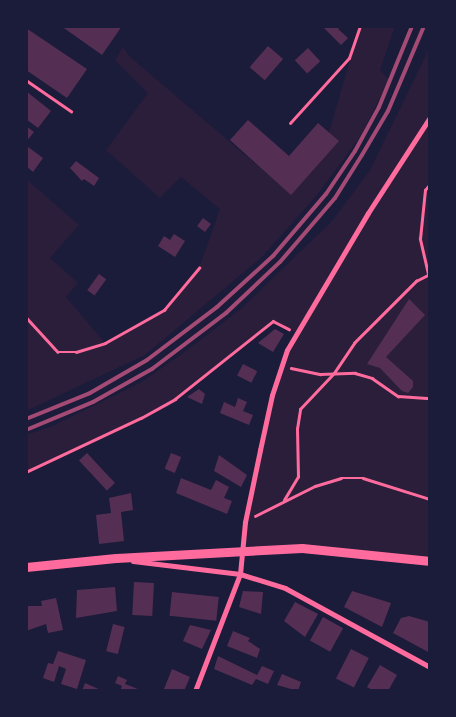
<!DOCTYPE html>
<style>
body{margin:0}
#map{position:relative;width:456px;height:717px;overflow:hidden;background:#1b1b3a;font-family:"Fira Sans Condensed",sans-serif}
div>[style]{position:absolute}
.green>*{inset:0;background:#2a1e3b}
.building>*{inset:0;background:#542f53;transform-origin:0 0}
.path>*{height:2.5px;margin:-1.25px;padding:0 1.25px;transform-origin:1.25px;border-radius:1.25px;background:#ff6b9d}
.service>*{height:3px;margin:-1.5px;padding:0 1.5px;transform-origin:1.5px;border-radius:1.5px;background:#ff6b9d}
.minor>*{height:5px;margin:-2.5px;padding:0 2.5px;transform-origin:2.5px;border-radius:2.5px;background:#ff6b9d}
.tertiary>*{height:9px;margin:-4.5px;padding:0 4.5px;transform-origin:4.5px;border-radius:4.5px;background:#ff6b9d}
.rail>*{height:4px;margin:-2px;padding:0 2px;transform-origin:2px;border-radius:2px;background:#a44b75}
span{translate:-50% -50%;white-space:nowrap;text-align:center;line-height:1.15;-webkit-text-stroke:4.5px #1b1b3a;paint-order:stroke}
.frame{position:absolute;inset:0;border:28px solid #1b1b3a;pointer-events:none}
</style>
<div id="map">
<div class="green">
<div style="clip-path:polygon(360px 26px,395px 26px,380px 70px,389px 80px,360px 137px,317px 195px,262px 257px,145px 355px,26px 411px,26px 179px,79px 225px,50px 258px,78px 283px,66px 297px,105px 343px,164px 310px,199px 268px,220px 209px,181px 177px,160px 198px,106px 150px,148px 93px,115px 60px,123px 47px,129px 56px,291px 194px,329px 132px)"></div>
<div style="clip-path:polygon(430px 47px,430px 561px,370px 553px,242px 550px,272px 395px,295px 332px,273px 321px,175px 399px,141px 418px,26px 472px,26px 435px,52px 426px,140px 383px,182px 354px,242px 308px,333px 220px,370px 170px)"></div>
</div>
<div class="building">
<div style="clip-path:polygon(61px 26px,122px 26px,102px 55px)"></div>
<div style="clip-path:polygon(322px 26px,341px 26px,338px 29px,348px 38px,341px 45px)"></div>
<div style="clip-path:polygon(26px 28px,87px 69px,67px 98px,26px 70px)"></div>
<div style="left:268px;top:46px;width:20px;height:28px;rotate:41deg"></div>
<div style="left:308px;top:48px;width:18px;height:18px;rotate:47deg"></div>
<div style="clip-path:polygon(26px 91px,51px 111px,38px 128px,26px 119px)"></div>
<div style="clip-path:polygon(248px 120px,289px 156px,318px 123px,339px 141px,291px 195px,230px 140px)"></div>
<div style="clip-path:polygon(26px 126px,34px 132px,26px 142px)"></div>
<div style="clip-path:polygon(28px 147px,43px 158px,33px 172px,26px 166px)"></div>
<div style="clip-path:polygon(76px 161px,99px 178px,94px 186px,84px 179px,82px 181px,70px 168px)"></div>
<div style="left:203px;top:218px;width:10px;height:10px;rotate:37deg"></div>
<div style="clip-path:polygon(174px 234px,185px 241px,175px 257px,158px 246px,164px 236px,170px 240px)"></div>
<div style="left:99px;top:274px;width:9px;height:20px;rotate:36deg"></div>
<div style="clip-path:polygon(409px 299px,425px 315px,386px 357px,413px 381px,413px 387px,408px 393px,402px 391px,380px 368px,367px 364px)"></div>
<div style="clip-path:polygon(275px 329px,284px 334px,273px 352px,258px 343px)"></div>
<div style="left:243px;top:364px;width:16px;height:13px;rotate:27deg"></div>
<div style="clip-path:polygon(199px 389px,205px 394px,202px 404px,187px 397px)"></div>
<div style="clip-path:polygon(238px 398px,247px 402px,243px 411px,253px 415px,249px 425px,220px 413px,224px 402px,235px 407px)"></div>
<div style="left:87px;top:453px;width:41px;height:11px;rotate:47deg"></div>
<div style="left:171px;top:453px;width:11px;height:17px;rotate:22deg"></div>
<div style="clip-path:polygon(219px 455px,247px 475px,241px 487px,214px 471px)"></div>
<div style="clip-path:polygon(181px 478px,211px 490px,216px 480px,229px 487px,224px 498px,232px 501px,227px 514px,176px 493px)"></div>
<div style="clip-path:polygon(131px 493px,133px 510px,121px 512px,124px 541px,99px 544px,96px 515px,111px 513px,109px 498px)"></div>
<div style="left:134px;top:582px;width:20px;height:33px;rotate:3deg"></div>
<div style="clip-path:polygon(115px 587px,117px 611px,76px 618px,77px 590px)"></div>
<div style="clip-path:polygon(243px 591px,263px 592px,261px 614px,239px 607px)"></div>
<div style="clip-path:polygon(352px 591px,391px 603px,382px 627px,344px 607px)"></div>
<div style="left:172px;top:592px;width:47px;height:24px;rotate:6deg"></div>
<div style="clip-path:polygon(56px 598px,63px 630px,48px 633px,46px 624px,26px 631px,26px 606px,42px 606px,41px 601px)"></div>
<div style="clip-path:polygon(295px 602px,318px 614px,305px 637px,284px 621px)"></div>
<div style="clip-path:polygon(409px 616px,430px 622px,430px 653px,393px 633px,401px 618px)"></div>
<div style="left:323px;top:617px;width:23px;height:27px;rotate:29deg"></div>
<div style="left:113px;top:624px;width:12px;height:28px;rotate:14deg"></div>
<div style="clip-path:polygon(190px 625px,211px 630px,202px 649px,183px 641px)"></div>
<div style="clip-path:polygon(233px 631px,250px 638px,248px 641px,260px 649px,257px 658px,227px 646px)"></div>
<div style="left:351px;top:649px;width:20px;height:33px;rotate:27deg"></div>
<div style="clip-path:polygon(58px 651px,86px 660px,77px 689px,61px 684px,66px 669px,59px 666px,54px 682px,43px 678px,48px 663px,53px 664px)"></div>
<div style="clip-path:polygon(218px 656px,257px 675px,262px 666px,274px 671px,268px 684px,256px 679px,252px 685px,214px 669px)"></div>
<div style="clip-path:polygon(380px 665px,397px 675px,388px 691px,374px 691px,367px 687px)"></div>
<div style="clip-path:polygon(172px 669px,190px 677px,184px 691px,164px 689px)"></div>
<div style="clip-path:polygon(282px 674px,301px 682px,298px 691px,277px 685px)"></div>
<div style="clip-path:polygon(118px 676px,127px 680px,125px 684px,143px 691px,120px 691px,122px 686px,115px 683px)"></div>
<div style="clip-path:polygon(85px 683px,103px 691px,82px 691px)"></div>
</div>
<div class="path">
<div style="left:26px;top:80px;width:55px;rotate:34.6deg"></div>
<div style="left:428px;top:274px;width:36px;rotate:-103deg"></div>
<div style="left:420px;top:239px;width:49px;rotate:-84.2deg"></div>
<div style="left:425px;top:190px;width:8px;rotate:-50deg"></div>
<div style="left:26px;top:317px;width:47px;rotate:47.6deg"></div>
<div style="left:58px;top:352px;width:18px"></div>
<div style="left:76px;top:352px;width:30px;rotate:-17deg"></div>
<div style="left:105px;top:343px;width:68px;rotate:-29.2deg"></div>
<div style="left:164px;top:310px;width:55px;rotate:-50.2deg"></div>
<div style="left:291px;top:368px;width:30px;rotate:12deg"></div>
<div style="left:320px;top:374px;width:35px;rotate:-2deg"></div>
<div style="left:355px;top:373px;width:18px;rotate:16deg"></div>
<div style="left:372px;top:378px;width:32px;rotate:35deg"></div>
<div style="left:398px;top:396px;width:32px;rotate:4deg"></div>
<div style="left:26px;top:472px;width:127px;rotate:-25.2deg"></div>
<div style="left:141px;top:418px;width:39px;rotate:-29deg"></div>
<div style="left:175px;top:399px;width:125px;rotate:-38.5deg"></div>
<div style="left:273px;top:321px;width:18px;rotate:27deg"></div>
<div style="left:284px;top:500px;width:27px;rotate:-59deg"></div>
<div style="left:298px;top:477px;width:48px;rotate:-91.2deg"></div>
<div style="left:297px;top:429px;width:20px;rotate:-81deg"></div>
<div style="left:300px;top:409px;width:50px;rotate:-46.6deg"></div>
<div style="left:334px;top:373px;width:36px;rotate:-56deg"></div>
<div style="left:354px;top:343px;width:88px;rotate:-45deg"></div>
<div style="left:416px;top:281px;width:16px;rotate:-27deg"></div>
<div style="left:255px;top:516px;width:67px;rotate:-26.6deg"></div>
<div style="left:315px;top:486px;width:27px;rotate:-17deg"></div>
<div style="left:341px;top:478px;width:22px"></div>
<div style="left:363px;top:478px;width:70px;rotate:17.4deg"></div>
</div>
<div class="service">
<div style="left:290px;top:123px;width:88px;rotate:-47.8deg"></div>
<div style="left:349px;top:58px;width:34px;rotate:-71deg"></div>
</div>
<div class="minor">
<div style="left:133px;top:561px;width:108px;rotate:6.9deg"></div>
<div style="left:240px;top:574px;width:47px;rotate:17.3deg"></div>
<div style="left:285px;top:588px;width:165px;rotate:28.6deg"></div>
<div style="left:195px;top:691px;width:125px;rotate:-69deg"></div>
<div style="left:240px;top:574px;width:52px;rotate:-84.5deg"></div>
<div style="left:245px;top:522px;width:74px;rotate:-78.2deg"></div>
<div style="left:260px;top:450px;width:56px;rotate:-77.7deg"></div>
<div style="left:272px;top:395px;width:47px;rotate:-71.6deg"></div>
<div style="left:287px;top:350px;width:159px;rotate:-59.4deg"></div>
<div style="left:368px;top:213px;width:114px;rotate:-57.1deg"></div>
</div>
<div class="tertiary">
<div style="left:26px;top:567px;width:90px;rotate:-5.7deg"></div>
<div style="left:116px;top:558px;width:186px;rotate:-3.1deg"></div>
<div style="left:302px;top:548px;width:129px;rotate:5.8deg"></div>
</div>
<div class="rail">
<div style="left:26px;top:419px;width:69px;rotate:-22.1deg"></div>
<div style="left:90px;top:393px;width:66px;rotate:-30.1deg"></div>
<div style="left:147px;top:360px;width:88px;rotate:-37.1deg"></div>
<div style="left:217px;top:307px;width:76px;rotate:-42.3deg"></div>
<div style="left:273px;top:256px;width:82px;rotate:-49.5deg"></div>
<div style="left:326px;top:194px;width:52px;rotate:-56deg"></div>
<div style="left:355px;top:151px;width:50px;rotate:-61.4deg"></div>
<div style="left:379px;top:107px;width:87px;rotate:-67.8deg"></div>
<div style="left:26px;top:430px;width:73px;rotate:-22.7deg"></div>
<div style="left:93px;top:402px;width:68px;rotate:-29.2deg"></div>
<div style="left:152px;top:369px;width:93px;rotate:-37.1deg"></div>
<div style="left:226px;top:313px;width:74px;rotate:-43.4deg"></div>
<div style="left:280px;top:262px;width:84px;rotate:-49.3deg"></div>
<div style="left:335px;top:198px;width:51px;rotate:-57.9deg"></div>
<div style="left:362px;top:155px;width:51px;rotate:-59.4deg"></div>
<div style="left:388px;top:111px;width:92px;rotate:-67deg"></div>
</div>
<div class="frame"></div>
</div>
